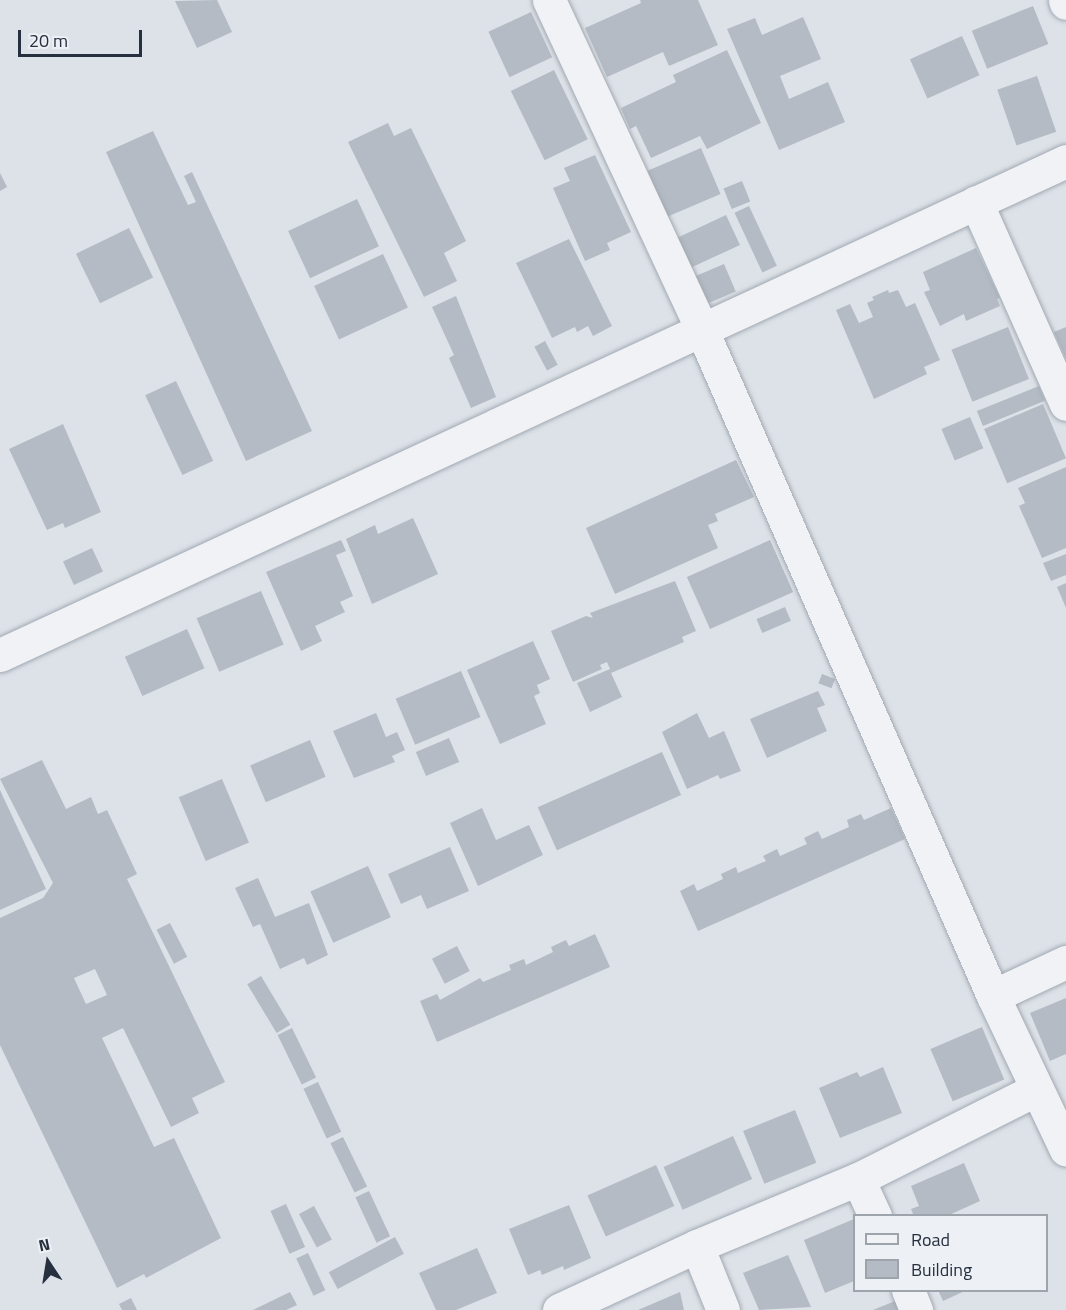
<!DOCTYPE html>
<style>
body{margin:0}
#map{position:relative;width:1066px;height:1310px;overflow:hidden;background:#dde2e8;font-family:"Titillium Web",sans-serif}
div>[style]{position:absolute}
.building>*{inset:0;background:#b4bbc4;transform-origin:0 0}
.roads{filter:drop-shadow(0 0 2px #a2a9b2) drop-shadow(0 0 2px #a2a9b2)}
.minor>*{height:33px;margin:-16.5px;padding:0 16.5px;transform-origin:16.5px;border-radius:16.5px;background:#f0f2f6}
span{translate:-50% -50%;white-space:nowrap;text-align:center;line-height:1.15;-webkit-text-stroke:6px #edf1f5;paint-order:stroke}
.legend{position:absolute;left:853px;top:1214px;width:195px;height:78px;box-sizing:border-box;background:#edf1f5;border:2px solid #9da4ac;margin:0;padding:8px 10px;list-style:none;font-size:18px;color:#26303e}
.legend li{display:flex;align-items:center;gap:12px;height:30px}
.legend b{width:30px;border:2px solid #9da4ac}
.north{position:absolute;left:18px;top:1232px;width:60px;height:60px;-webkit-text-stroke:4px #edf1f5;paint-order:stroke;rotate:348deg;font-size:16px;font-weight:700;line-height:24px;text-align:center;color:#26303e}
.north::after{content:'';display:block;margin:auto;width:21px;height:27px;background:#26303e;clip-path:polygon(50% 0,100% 100%,50% 72%,0 100%)}
.scale{position:absolute;left:18px;top:30px;width:124px;height:27px;box-sizing:border-box;border:3px solid #26303e;border-top:0;padding-left:8px;font-size:18px;line-height:21px;white-space:nowrap;color:#26303e;-webkit-text-stroke:4px #edf1f5;paint-order:stroke}
</style>
<div id="map">
<div class="building">
<div style="clip-path:polygon(217px 0,232px 32px,197px 48px,175px 1px)"></div>
<div style="clip-path:polygon(640px 0,698px 0,718px 45px,669px 66px,663px 52px,607px 77px,585px 28px,641px 3px)"></div>
<div style="left:1033px;top:6px;width:41px;height:66px;rotate:68deg"></div>
<div style="left:531px;top:12px;width:50px;height:47px;rotate:65deg"></div>
<div style="clip-path:polygon(803px 17px,821px 59px,780px 76px,789px 99px,828px 82px,845px 122px,779px 150px,727px 29px,755px 18px,762px 35px)"></div>
<div style="left:962px;top:36px;width:43px;height:57px;rotate:66deg"></div>
<div style="clip-path:polygon(727px 50px,761px 123px,707px 149px,700px 136px,651px 158px,636px 126px,630px 129px,621px 108px,676px 82px,673px 75px)"></div>
<div style="left:554px;top:70px;width:77px;height:48px;rotate:64deg"></div>
<div style="left:1037px;top:76px;width:59px;height:42px;rotate:71deg"></div>
<div style="clip-path:polygon(388px 123px,394px 136px,411px 128px,466px 241px,444px 253px,457px 281px,424px 297px,348px 142px)"></div>
<div style="clip-path:polygon(153px 131px,188px 205px,196px 202px,184px 176px,192px 172px,312px 431px,246px 461px,106px 152px)"></div>
<div style="left:701px;top:148px;width:50px;height:58px;rotate:67deg"></div>
<div style="clip-path:polygon(595px 155px,631px 232px,607px 243px,610px 250px,585px 261px,553px 188px,570px 181px,564px 168px)"></div>
<div style="clip-path:polygon(0 173px,7px 187px,0 191px)"></div>
<div style="left:742px;top:181px;width:22px;height:20px;rotate:68deg"></div>
<div style="left:357px;top:199px;width:52px;height:76px;rotate:65deg"></div>
<div style="left:749px;top:206px;width:66px;height:16px;rotate:65deg"></div>
<div style="left:726px;top:215px;width:33px;height:53px;rotate:65deg"></div>
<div style="left:129px;top:228px;width:55px;height:59px;rotate:64deg"></div>
<div style="clip-path:polygon(569px 239px,612px 326px,593px 336px,588px 326px,577px 332px,575px 327px,552px 338px,516px 263px)"></div>
<div style="clip-path:polygon(976px 248px,1000px 298px,997px 299px,1000px 306px,966px 321px,964px 314px,940px 326px,924px 292px,930px 290px,923px 272px)"></div>
<div style="left:383px;top:254px;width:59px;height:76px;rotate:65deg"></div>
<div style="left:724px;top:264px;width:30px;height:32px;rotate:67deg"></div>
<div style="clip-path:polygon(888px 290px,889px 293px,898px 290px,906px 307px,915px 303px,940px 360px,924px 367px,927px 374px,874px 399px,836px 310px,850px 304px,859px 323px,873px 317px,867px 303px,874px 300px,872px 297px)"></div>
<div style="clip-path:polygon(456px 296px,496px 397px,471px 408px,449px 358px,454px 355px,432px 307px)"></div>
<div style="left:1008px;top:327px;width:56px;height:61px;rotate:68deg"></div>
<div style="clip-path:polygon(1066px 327px,1066px 359px,1054px 332px)"></div>
<div style="left:545px;top:341px;width:27px;height:12px;rotate:62deg"></div>
<div style="left:176px;top:381px;width:88px;height:34px;rotate:65deg"></div>
<div style="left:1039px;top:386px;width:16px;height:67px;rotate:68deg"></div>
<div style="left:1043px;top:404px;width:59px;height:64px;rotate:67deg"></div>
<div style="left:970px;top:417px;width:34px;height:31px;rotate:67deg"></div>
<div style="clip-path:polygon(63px 424px,101px 512px,65px 528px,63px 523px,47px 530px,9px 449px)"></div>
<div style="clip-path:polygon(736px 460px,754px 497px,715px 514px,718px 521px,708px 525px,718px 548px,615px 594px,586px 528px)"></div>
<div style="clip-path:polygon(1066px 467px,1066px 548px,1042px 558px,1019px 506px,1025px 503px,1018px 488px)"></div>
<div style="clip-path:polygon(413px 518px,438px 574px,372px 604px,346px 539px,375px 525px,378px 534px)"></div>
<div style="clip-path:polygon(341px 540px,346px 551px,336px 555px,353px 596px,340px 602px,345px 612px,315px 626px,322px 641px,301px 651px,266px 572px)"></div>
<div style="left:770px;top:540px;width:57px;height:91px;rotate:66deg"></div>
<div style="left:92px;top:548px;width:26px;height:32px;rotate:65deg"></div>
<div style="clip-path:polygon(1066px 554px,1066px 575px,1051px 581px,1043px 563px)"></div>
<div style="clip-path:polygon(675px 581px,696px 631px,682px 637px,684px 642px,611px 673px,622px 697px,590px 712px,577px 683px,610px 669px,607px 662px,600px 665px,602px 669px,573px 682px,551px 631px,586px 616px,593px 618px,590px 613px)"></div>
<div style="clip-path:polygon(1066px 583px,1066px 608px,1057px 587px)"></div>
<div style="left:261px;top:591px;width:58px;height:70px;rotate:67deg"></div>
<div style="left:785px;top:607px;width:15px;height:31px;rotate:67deg"></div>
<div style="left:187px;top:629px;width:43px;height:68px;rotate:66deg"></div>
<div style="clip-path:polygon(533px 641px,550px 679px,537px 685px,540px 693px,534px 696px,546px 724px,500px 744px,467px 670px)"></div>
<div style="left:461px;top:671px;width:50px;height:71px;rotate:67deg"></div>
<div style="left:822px;top:674px;width:14px;height:10px;rotate:21deg"></div>
<div style="clip-path:polygon(818px 691px,825px 705px,817px 708px,827px 731px,767px 758px,750px 719px)"></div>
<div style="clip-path:polygon(376px 713px,386px 737px,397px 732px,405px 750px,392px 756px,395px 762px,354px 778px,333px 731px)"></div>
<div style="clip-path:polygon(697px 713px,709px 738px,724px 731px,741px 771px,720px 779px,718px 775px,687px 789px,662px 732px)"></div>
<div style="left:449px;top:738px;width:26px;height:36px;rotate:67deg"></div>
<div style="left:310px;top:740px;width:40px;height:65px;rotate:67deg"></div>
<div style="left:662px;top:752px;width:47px;height:136px;rotate:66deg"></div>
<div style="clip-path:polygon(evenodd,42px 760px,66px 809px,91px 797px,98px 814px,107px 810px,137px 874px,127px 879px,225px 1082px,192px 1098px,199px 1113px,171px 1127px,123px 1028px,102px 1038px,154px 1147px,174px 1138px,221px 1238px,146px 1278px,144px 1274px,117px 1288px,0 1045px,0 918px,43px 898px,53px 883px,0 779px,42px 760px,95px 969px,107px 995px,86px 1004px,74px 978px,95px 969px)"></div>
<div style="left:222px;top:779px;width:69px;height:47px;rotate:67deg"></div>
<div style="clip-path:polygon(0 790px,46px 889px,0 910px)"></div>
<div style="clip-path:polygon(482px 808px,496px 840px,529px 825px,543px 855px,478px 886px,450px 823px)"></div>
<div style="clip-path:polygon(891px 808px,905px 839px,698px 931px,680px 891px,694px 884px,697px 891px,723px 879px,721px 874px,736px 867px,738px 873px,766px 861px,763px 856px,777px 849px,780px 856px,807px 844px,804px 838px,818px 831px,822px 839px,849px 827px,847px 820px,861px 814px,864px 820px)"></div>
<div style="clip-path:polygon(450px 847px,469px 891px,427px 909px,421px 895px,401px 904px,388px 874px)"></div>
<div style="left:368px;top:866px;width:56px;height:63px;rotate:66deg"></div>
<div style="clip-path:polygon(258px 878px,275px 917px,309px 903px,328px 955px,307px 965px,304px 958px,280px 969px,260px 924px,253px 927px,235px 888px)"></div>
<div style="left:170px;top:923px;width:38px;height:15px;rotate:63deg"></div>
<div style="clip-path:polygon(595px 934px,610px 967px,437px 1042px,420px 1001px,437px 994px,440px 1000px,480px 978px,483px 982px,511px 970px,509px 965px,524px 959px,526px 965px,553px 952px,551px 947px,566px 940px,569px 946px)"></div>
<div style="left:457px;top:946px;width:28px;height:28px;rotate:63deg"></div>
<div style="left:261px;top:976px;width:57px;height:16px;rotate:59deg"></div>
<div style="clip-path:polygon(1066px 998px,1066px 1054px,1050px 1061px,1030px 1013px)"></div>
<div style="left:982px;top:1027px;width:57px;height:56px;rotate:67deg"></div>
<div style="left:292px;top:1028px;width:55px;height:16px;rotate:64deg"></div>
<div style="clip-path:polygon(883px 1067px,902px 1113px,840px 1138px,819px 1088px,857px 1072px,860px 1077px)"></div>
<div style="left:318px;top:1082px;width:55px;height:16px;rotate:65deg"></div>
<div style="left:795px;top:1110px;width:57px;height:56px;rotate:68deg"></div>
<div style="left:733px;top:1136px;width:47px;height:76px;rotate:66deg"></div>
<div style="left:343px;top:1137px;width:55px;height:14px;rotate:64deg"></div>
<div style="clip-path:polygon(964px 1163px,980px 1201px,947px 1216px,914px 1216px,911px 1209px,919px 1206px,911px 1186px)"></div>
<div style="left:656px;top:1165px;width:45px;height:75px;rotate:66deg"></div>
<div style="left:369px;top:1191px;width:50px;height:15px;rotate:65deg"></div>
<div style="left:286px;top:1204px;width:47px;height:17px;rotate:66deg"></div>
<div style="clip-path:polygon(569px 1205px,591px 1258px,564px 1270px,563px 1266px,542px 1275px,540px 1270px,528px 1275px,509px 1229px)"></div>
<div style="left:314px;top:1206px;width:38px;height:17px;rotate:62deg"></div>
<div style="clip-path:polygon(854px 1219px,854px 1281px,825px 1293px,804px 1240px)"></div>
<div style="left:395px;top:1237px;width:19px;height:75px;rotate:62deg"></div>
<div style="clip-path:polygon(477px 1248px,497px 1293px,456px 1310px,436px 1310px,419px 1273px)"></div>
<div style="left:308px;top:1253px;width:41px;height:13px;rotate:65deg"></div>
<div style="clip-path:polygon(788px 1255px,811px 1307px,759px 1310px,743px 1273px)"></div>
<div style="clip-path:polygon(938px 1290px,967px 1290px,943px 1301px)"></div>
<div style="clip-path:polygon(290px 1292px,297px 1305px,286px 1310px,253px 1310px)"></div>
<div style="clip-path:polygon(680px 1292px,684px 1310px,638px 1310px)"></div>
<div style="clip-path:polygon(131px 1298px,137px 1310px,122px 1310px,119px 1304px)"></div>
<div style="clip-path:polygon(900px 1299px,905px 1310px,873px 1310px)"></div>
</div>
<div class="roads">
<div class="minor">
<div style="left:549px;top:0;width:362px;rotate:65.1deg"></div>
<div style="left:701px;top:328px;width:729px;rotate:66.39deg"></div>
<div style="left:993px;top:996px;width:170px;rotate:64.6deg"></div>
<div style="left:1065px;top:0;width:3px;rotate:72deg"></div>
<div style="left:976px;top:202px;width:221px;rotate:66deg"></div>
<div style="left:0;top:655px;width:1175px;rotate:-24.86deg"></div>
<div style="left:993px;top:996px;width:81px;rotate:-25deg"></div>
<div style="left:858px;top:1179px;width:41px;rotate:65.3deg"></div>
<div style="left:697px;top:1246px;width:69px;rotate:67.9deg"></div>
<div style="left:908px;top:1290px;width:22px;rotate:68deg"></div>
<div style="left:559px;top:1310px;width:152px;rotate:-24.9deg"></div>
<div style="left:697px;top:1246px;width:174px;rotate:-22.6deg"></div>
<div style="left:858px;top:1179px;width:200px;rotate:-26.7deg"></div>
</div>
</div>
<ul class="legend">
<li><b style="height:8px;background:#f0f2f6"></b>Road</li>
<li><b style="height:16px;background:#b4bbc4"></b>Building</li>
</ul>
<div class="north">N</div>
<div class="scale">20 m</div>
</div>
